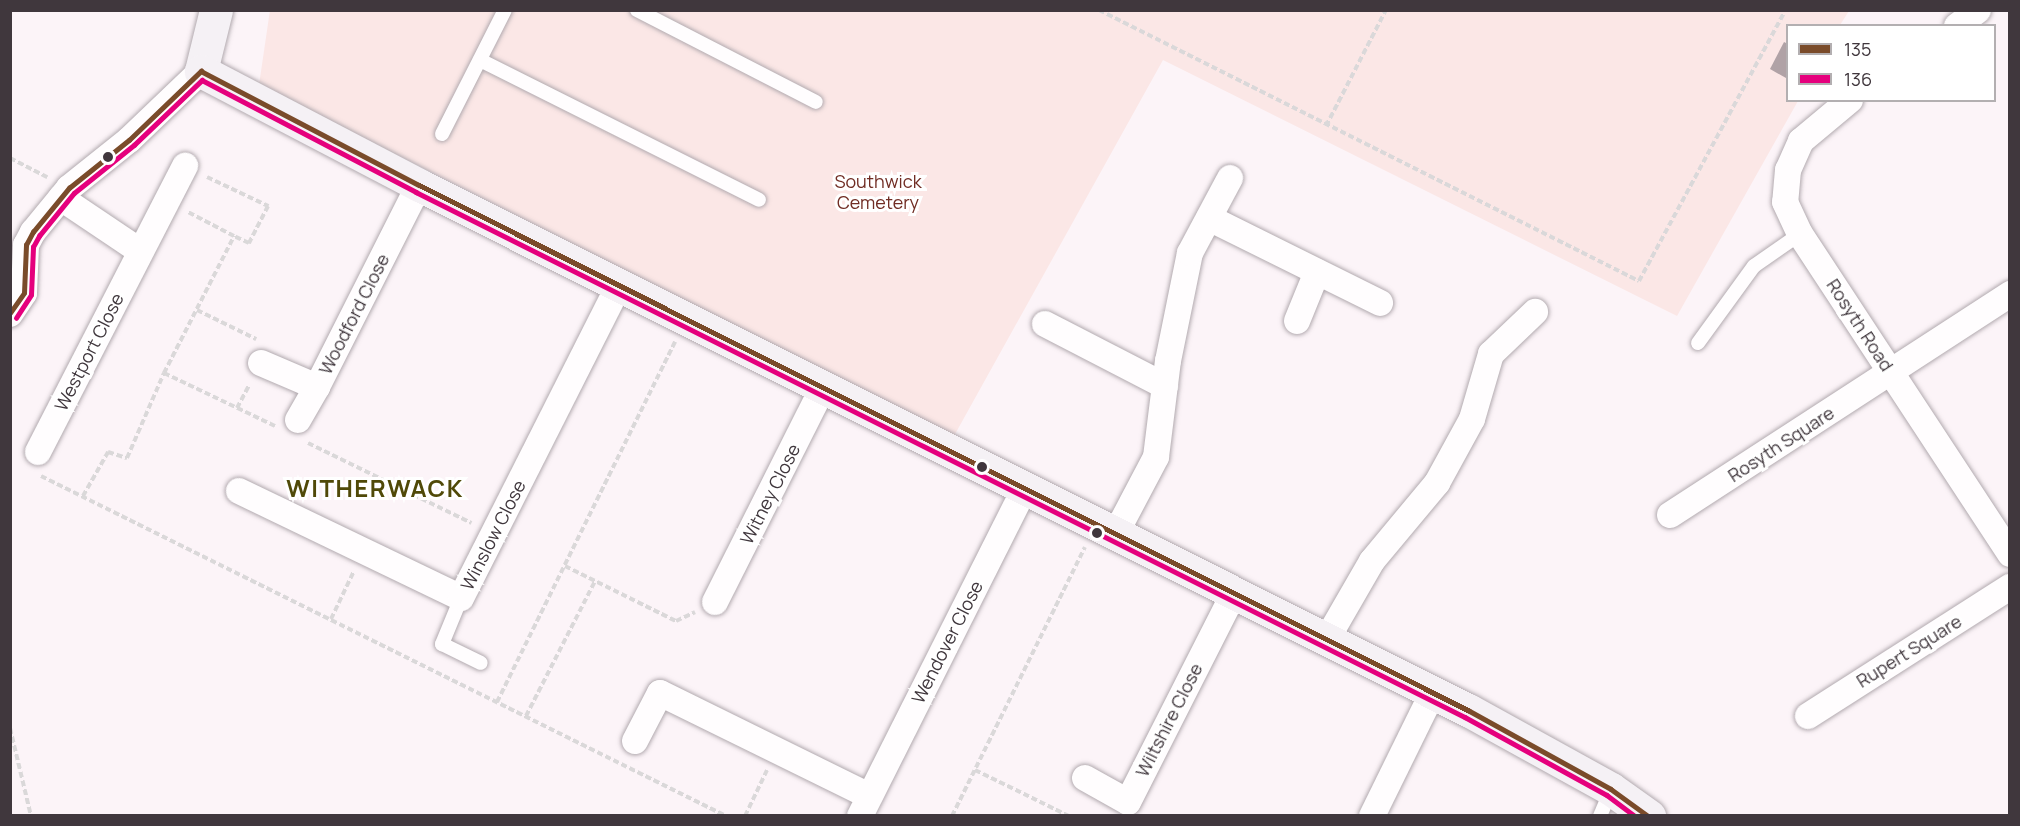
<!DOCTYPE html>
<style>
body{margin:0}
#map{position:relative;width:2020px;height:826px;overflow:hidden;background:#fcf4f8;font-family:Manrope,sans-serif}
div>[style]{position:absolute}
.green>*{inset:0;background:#fbe7e6}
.building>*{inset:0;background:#b0a2a6}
.path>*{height:4px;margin-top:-2px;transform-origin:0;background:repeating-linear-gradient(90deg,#dad8d9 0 6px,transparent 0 9px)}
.roads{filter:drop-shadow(0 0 2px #b2aaaf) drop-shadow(0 0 2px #b2aaaf)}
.lane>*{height:14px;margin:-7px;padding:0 7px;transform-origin:7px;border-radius:7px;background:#fffdfe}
.street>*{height:26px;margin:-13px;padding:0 13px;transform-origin:13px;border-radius:13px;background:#fffdfe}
.secondary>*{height:33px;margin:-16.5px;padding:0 16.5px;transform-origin:16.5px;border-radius:16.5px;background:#f5f1f5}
.bus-1>*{height:4.5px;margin:-2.25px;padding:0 2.25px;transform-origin:2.25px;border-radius:2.25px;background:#7a4b2a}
.bus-2>*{height:4.5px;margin:-2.25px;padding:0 2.25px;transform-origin:2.25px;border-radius:2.25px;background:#e5007d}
.dots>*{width:16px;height:16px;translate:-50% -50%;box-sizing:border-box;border:3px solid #fff;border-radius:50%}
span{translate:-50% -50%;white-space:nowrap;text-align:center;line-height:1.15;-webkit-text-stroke:6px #fff;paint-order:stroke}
.park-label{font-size:18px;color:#702c23}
.street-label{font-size:18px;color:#40373d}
.district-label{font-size:24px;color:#504908;font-weight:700;letter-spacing:1.5px}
.frame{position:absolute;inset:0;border:12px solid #40373d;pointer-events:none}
.legend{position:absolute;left:1786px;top:24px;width:210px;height:78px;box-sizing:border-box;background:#fff;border:2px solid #b3afb1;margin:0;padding:8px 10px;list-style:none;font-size:18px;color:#40373d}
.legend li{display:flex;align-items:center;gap:12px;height:30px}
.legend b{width:30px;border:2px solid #b3afb1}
</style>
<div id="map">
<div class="green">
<div style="clip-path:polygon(270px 10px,1849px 11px,1840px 25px,1788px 26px,1788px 100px,1798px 101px,1677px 316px,1163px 60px,954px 436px,259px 85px)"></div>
</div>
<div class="building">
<div style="clip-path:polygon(1784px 42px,1788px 44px,1786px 78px,1770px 69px)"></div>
</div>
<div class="path">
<div style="left:1099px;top:10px;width:604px;rotate:26.65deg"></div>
<div style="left:1639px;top:281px;width:305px;rotate:-61.6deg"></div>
<div style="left:1326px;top:126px;width:131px;rotate:-62.7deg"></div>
<div style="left:10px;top:158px;width:42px;rotate:27.2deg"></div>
<div style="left:207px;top:177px;width:68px;rotate:25.4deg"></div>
<div style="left:268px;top:206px;width:42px;rotate:117.2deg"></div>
<div style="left:249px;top:243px;width:17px;rotate:-155deg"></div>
<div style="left:197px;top:310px;width:66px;rotate:26.2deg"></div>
<div style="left:164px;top:373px;width:123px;rotate:25.5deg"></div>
<div style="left:237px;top:408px;width:26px;rotate:-62deg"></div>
<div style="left:308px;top:443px;width:182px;rotate:26.1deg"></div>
<div style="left:41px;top:476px;width:765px;rotate:26.4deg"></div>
<div style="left:83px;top:496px;width:51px;rotate:-60.4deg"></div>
<div style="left:108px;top:452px;width:20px;rotate:18deg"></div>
<div style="left:127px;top:458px;width:93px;rotate:-66.5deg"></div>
<div style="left:164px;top:373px;width:154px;rotate:-62.9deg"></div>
<div style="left:234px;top:236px;width:52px;rotate:-152.4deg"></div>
<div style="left:565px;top:566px;width:124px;rotate:26.4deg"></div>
<div style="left:676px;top:621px;width:21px;rotate:-25deg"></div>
<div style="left:331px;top:619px;width:53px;rotate:-64.4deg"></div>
<div style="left:497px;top:702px;width:402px;rotate:-63.7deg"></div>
<div style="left:526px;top:716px;width:152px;rotate:-62.9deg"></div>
<div style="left:10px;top:728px;width:90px;rotate:76.6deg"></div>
<div style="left:975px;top:770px;width:105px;rotate:26.1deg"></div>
<div style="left:745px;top:816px;width:51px;rotate:-64.4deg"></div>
<div style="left:952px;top:816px;width:300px;rotate:-63.7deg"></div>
</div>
<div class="roads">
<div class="lane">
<div style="left:637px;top:10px;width:201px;rotate:27.2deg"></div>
<div style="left:480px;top:60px;width:312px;rotate:26.6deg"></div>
<div style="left:442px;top:134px;width:139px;rotate:-63.1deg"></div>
<div style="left:1698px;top:343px;width:95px;rotate:-54deg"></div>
<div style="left:1754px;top:266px;width:56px;rotate:-34.8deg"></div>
<div style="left:461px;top:598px;width:50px;rotate:112.4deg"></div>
<div style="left:442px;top:644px;width:43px;rotate:26deg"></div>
<div style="left:1600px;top:816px;width:28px;rotate:-67deg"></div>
</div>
<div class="street">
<div style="left:1957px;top:26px;width:26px;rotate:-37deg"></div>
<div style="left:1850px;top:100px;width:64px;rotate:140.1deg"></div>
<div style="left:1801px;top:141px;width:32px;rotate:114deg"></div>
<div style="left:1788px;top:170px;width:32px;rotate:95deg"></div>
<div style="left:1785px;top:202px;width:35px;rotate:65deg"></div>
<div style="left:1800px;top:234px;width:383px;rotate:56.7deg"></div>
<div style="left:61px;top:198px;width:95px;rotate:33.9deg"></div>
<div style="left:1209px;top:218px;width:191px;rotate:26.4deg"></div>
<div style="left:10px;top:314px;width:25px;rotate:-56deg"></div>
<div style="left:24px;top:293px;width:48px;rotate:-87.6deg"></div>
<div style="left:26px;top:245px;width:15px;rotate:-62deg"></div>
<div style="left:33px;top:232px;width:57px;rotate:-50.7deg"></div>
<div style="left:69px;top:188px;width:77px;rotate:-38.7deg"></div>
<div style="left:129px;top:140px;width:100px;rotate:-43.8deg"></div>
<div style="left:1297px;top:321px;width:53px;rotate:-67.8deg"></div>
<div style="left:1045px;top:324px;width:135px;rotate:27.3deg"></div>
<div style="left:261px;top:363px;width:61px;rotate:23.2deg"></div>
<div style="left:317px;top:387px;width:226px;rotate:-63.2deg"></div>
<div style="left:298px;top:420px;width:38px;rotate:-60deg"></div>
<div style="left:38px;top:452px;width:322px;rotate:-62.8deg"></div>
<div style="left:239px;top:491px;width:246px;rotate:25.7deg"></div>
<div style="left:461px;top:598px;width:351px;rotate:-63.2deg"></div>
<div style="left:1670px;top:515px;width:406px;rotate:-33deg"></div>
<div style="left:1116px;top:533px;width:86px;rotate:-62.2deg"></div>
<div style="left:1156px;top:457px;width:97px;rotate:-82.9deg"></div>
<div style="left:1168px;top:361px;width:110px;rotate:-78.5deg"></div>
<div style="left:1190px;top:253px;width:85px;rotate:-61.9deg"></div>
<div style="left:715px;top:602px;width:243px;rotate:-63.3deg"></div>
<div style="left:1327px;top:639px;width:90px;rotate:-60deg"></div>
<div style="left:1372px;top:561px;width:102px;rotate:-50.2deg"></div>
<div style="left:1437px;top:483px;width:73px;rotate:-61.3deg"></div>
<div style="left:1472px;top:419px;width:68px;rotate:-73.7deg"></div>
<div style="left:1491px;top:354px;width:61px;rotate:-43.7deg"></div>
<div style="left:1808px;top:716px;width:240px;rotate:-32.6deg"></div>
<div style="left:635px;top:741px;width:54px;rotate:-62.5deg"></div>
<div style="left:660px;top:693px;width:233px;rotate:26.2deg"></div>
<div style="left:1085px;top:778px;width:49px;rotate:29.2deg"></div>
<div style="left:1128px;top:802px;width:232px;rotate:-63.1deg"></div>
<div style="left:860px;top:816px;width:367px;rotate:-63.3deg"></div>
<div style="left:1372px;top:816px;width:136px;rotate:-63.8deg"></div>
</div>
<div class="secondary">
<div style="left:216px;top:10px;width:63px;rotate:103.8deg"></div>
<div style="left:201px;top:71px;width:246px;rotate:27.6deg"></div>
<div style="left:419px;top:185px;width:1173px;rotate:26.59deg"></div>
<div style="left:1468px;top:710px;width:163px;rotate:28.9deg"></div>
<div style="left:1611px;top:789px;width:47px;rotate:35.4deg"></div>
</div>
</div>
<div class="bus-1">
<div style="left:10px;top:313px;width:24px;rotate:-55deg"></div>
<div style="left:24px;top:293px;width:48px;rotate:-87.6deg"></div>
<div style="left:26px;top:245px;width:15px;rotate:-62deg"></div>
<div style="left:33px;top:232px;width:57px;rotate:-50.7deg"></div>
<div style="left:69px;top:188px;width:77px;rotate:-38.7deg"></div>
<div style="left:129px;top:140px;width:100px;rotate:-43.8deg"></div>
<div style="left:201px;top:71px;width:246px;rotate:27.6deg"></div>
<div style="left:419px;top:185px;width:1173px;rotate:26.59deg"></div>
<div style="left:1468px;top:710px;width:163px;rotate:28.9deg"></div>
<div style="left:1611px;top:789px;width:46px;rotate:36.1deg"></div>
</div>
<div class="bus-2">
<div style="left:16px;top:318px;width:27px;rotate:-57deg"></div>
<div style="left:31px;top:295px;width:48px;rotate:-87.6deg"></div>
<div style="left:33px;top:247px;width:13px;rotate:-61deg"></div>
<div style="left:39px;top:236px;width:55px;rotate:-50.9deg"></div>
<div style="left:74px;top:193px;width:77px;rotate:-38.7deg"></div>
<div style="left:134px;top:145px;width:94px;rotate:-43.7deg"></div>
<div style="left:202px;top:80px;width:242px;rotate:27.6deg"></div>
<div style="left:416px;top:192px;width:1173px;rotate:26.59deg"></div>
<div style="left:1465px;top:717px;width:162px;rotate:28.8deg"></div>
<div style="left:1607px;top:795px;width:35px;rotate:37deg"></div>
</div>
<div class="dots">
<div style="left:108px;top:157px;background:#40373d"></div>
<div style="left:982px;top:467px;background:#40373d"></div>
<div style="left:1097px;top:533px;background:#40373d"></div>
</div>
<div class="park-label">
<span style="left:878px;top:192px">Southwick<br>Cemetery</span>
</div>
<div class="street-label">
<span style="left:354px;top:314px;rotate:-63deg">Woodford Close</span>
<span style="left:1860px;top:325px;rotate:57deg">Rosyth Road</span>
<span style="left:89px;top:352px;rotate:-63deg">Westport Close</span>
<span style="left:1781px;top:444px;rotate:-33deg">Rosyth Square</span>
<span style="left:770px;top:494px;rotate:-63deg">Witney Close</span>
<span style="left:493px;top:535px;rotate:-63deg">Winslow Close</span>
<span style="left:947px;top:642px;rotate:-63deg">Wendover Close</span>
<span style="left:1909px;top:651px;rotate:-32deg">Rupert Square</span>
<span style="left:1169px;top:720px;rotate:-63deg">Wiltshire Close</span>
</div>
<div class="district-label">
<span style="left:375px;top:488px">WITHERWACK</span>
</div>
<div class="frame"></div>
<ul class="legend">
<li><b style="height:8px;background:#7a4b2a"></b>135</li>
<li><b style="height:8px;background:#e5007d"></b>136</li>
</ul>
</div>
